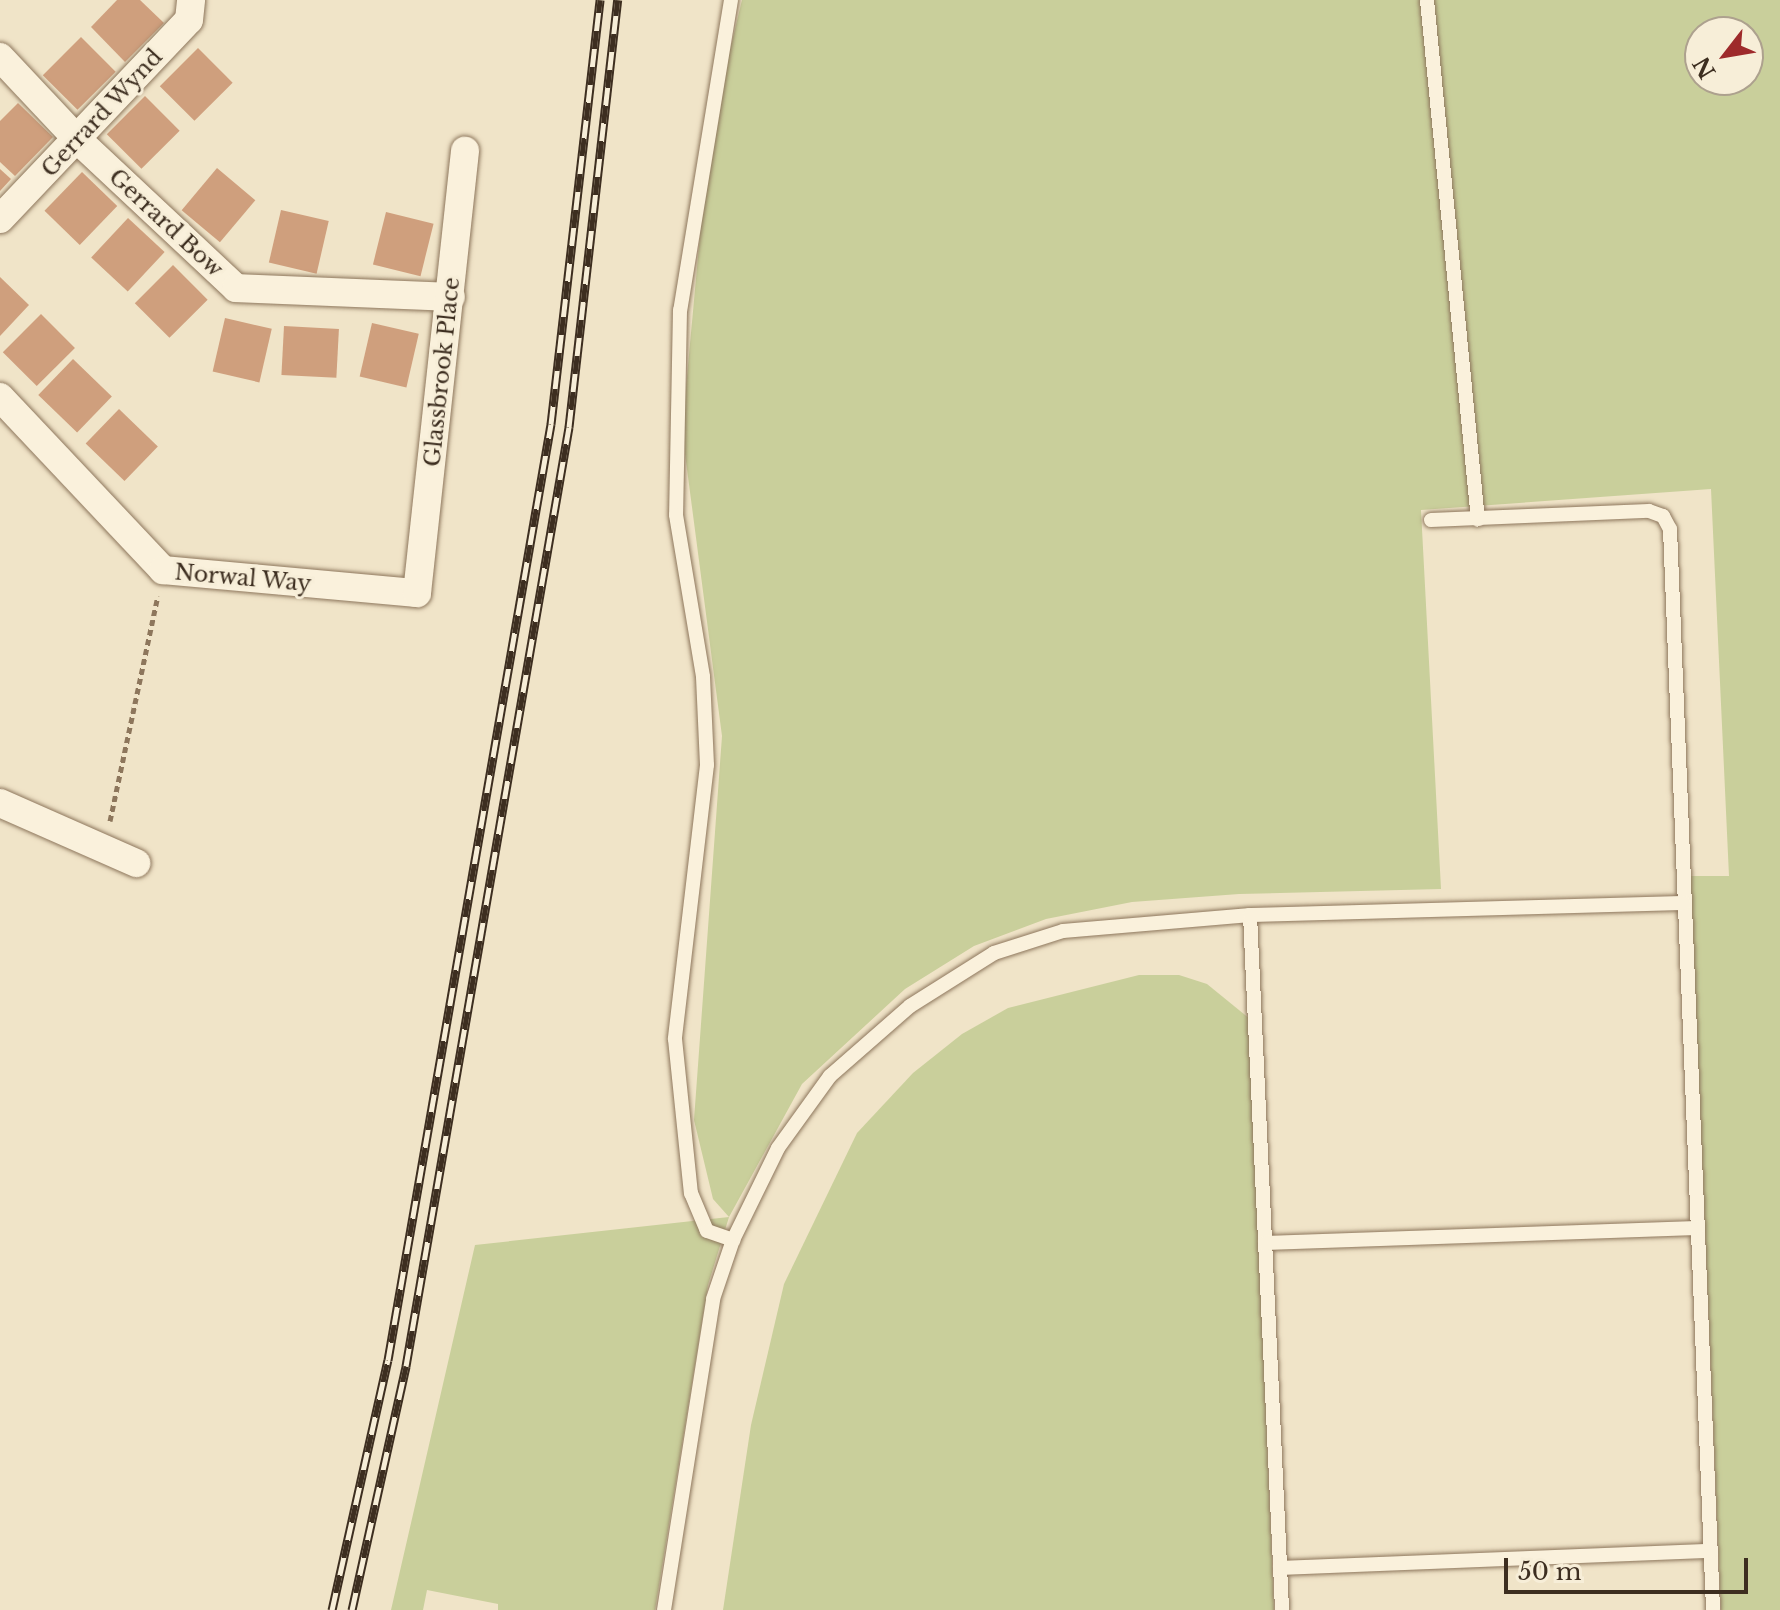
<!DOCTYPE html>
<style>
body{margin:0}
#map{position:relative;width:1780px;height:1610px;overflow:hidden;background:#f0e4c8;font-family:"Libre Baskerville",serif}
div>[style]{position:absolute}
.green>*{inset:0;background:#c9cf9b}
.building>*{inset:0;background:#cf9f7d;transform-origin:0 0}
.path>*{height:5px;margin-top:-2.5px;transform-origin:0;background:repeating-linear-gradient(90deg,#8d765c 0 6px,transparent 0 10px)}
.roads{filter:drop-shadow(0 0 2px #8d765c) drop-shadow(0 0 2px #8d765c)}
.service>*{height:14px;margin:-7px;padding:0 7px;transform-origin:7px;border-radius:7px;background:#faf1dc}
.minor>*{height:28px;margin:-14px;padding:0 14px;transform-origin:14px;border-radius:14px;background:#faf1dc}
.rail>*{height:9px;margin-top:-4.5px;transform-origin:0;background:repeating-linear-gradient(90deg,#f7eed8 0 18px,#3d2e20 0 36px);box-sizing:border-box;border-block:2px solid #3d2e20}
span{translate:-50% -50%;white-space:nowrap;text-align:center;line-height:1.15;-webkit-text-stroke:6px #f7eed8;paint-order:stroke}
.street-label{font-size:22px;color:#3d2e20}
.north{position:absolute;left:1684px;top:16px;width:80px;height:80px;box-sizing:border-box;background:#f7eed8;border:2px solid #ada18e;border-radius:50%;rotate:239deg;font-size:22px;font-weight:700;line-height:32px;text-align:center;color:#3d2e20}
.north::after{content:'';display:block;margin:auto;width:28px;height:36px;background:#9e2a2b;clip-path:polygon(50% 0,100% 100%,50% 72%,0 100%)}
.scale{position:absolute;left:1504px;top:1558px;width:244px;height:36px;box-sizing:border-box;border:4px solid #3d2e20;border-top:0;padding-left:10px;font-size:24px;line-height:28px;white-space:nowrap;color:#3d2e20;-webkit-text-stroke:6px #f7eed8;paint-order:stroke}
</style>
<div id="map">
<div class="green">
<div style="clip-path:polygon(evenodd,742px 0,1780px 0,1780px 1610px,1721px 1610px,1690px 876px,1729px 876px,1711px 489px,1421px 510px,1441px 889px,1239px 894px,1132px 902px,1046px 919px,974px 946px,905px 989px,802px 1084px,729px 1217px,708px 1285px,655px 1610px,498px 1610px,498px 1604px,427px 1590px,423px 1610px,391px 1610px,475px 1245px,729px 1217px,713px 1199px,694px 1120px,722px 736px,682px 431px,709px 137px,742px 0,1700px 32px,1748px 32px,1748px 80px,1700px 80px,1700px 32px)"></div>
<div style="clip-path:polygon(1139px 975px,1179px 975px,1207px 984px,1250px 1019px,1274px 1610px,723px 1610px,751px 1425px,784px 1284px,857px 1133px,913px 1073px,962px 1034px,1008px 1008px)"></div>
</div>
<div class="building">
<div style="clip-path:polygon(117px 0,140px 0,164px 23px,125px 62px,91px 27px)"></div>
<div style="left:81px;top:37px;width:49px;height:54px;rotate:45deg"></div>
<div style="left:198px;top:48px;width:49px;height:54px;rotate:45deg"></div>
<div style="left:145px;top:96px;width:49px;height:54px;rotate:45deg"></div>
<div style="clip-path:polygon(18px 103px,53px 137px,15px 176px,0 162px,0 121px)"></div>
<div style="left:217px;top:168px;width:50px;height:55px;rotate:40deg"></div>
<div style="clip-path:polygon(0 169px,11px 179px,0 191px)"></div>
<div style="left:82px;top:172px;width:49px;height:54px;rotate:44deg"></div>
<div style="left:281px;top:210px;width:49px;height:54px;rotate:13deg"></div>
<div style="left:386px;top:212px;width:49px;height:54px;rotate:14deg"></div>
<div style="left:128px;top:218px;width:50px;height:54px;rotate:43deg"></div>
<div style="left:173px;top:265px;width:49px;height:54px;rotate:45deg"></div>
<div style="clip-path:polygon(0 277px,29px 305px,0 336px)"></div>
<div style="left:41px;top:314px;width:48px;height:54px;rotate:45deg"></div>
<div style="left:225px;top:318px;width:48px;height:55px;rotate:13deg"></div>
<div style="left:372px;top:323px;width:48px;height:55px;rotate:13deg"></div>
<div style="left:284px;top:326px;width:55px;height:49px;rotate:3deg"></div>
<div style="left:73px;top:359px;width:54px;height:50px;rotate:44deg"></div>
<div style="left:119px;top:409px;width:54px;height:48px;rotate:44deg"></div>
</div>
<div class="path">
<div style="left:110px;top:821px;width:230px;rotate:-78deg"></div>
</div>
<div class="roads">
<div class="service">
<div style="left:731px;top:0;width:314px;rotate:99.3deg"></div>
<div style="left:680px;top:310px;width:205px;rotate:91.1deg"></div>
<div style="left:676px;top:515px;width:164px;rotate:80.5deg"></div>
<div style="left:703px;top:677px;width:88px;rotate:87.4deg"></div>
<div style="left:707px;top:765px;width:276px;rotate:96.7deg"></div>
<div style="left:675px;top:1039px;width:155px;rotate:84.1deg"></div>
<div style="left:691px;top:1193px;width:41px;rotate:67.2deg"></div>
<div style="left:707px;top:1231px;width:28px;rotate:19deg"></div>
<div style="left:1427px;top:0;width:522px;rotate:84.4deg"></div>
<div style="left:1431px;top:520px;width:218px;rotate:-2.4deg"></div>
<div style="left:1649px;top:511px;width:15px;rotate:20deg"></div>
<div style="left:1663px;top:516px;width:15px;rotate:62deg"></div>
<div style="left:1670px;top:529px;width:1082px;rotate:87.72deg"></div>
<div style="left:1250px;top:915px;width:696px;rotate:87.36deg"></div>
<div style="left:1265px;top:1243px;width:432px;rotate:-2deg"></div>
<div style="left:1280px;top:1568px;width:431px;rotate:-2.3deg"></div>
<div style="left:664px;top:1610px;width:315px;rotate:-81deg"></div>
<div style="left:713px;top:1299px;width:62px;rotate:-71.3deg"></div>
<div style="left:733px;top:1240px;width:102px;rotate:-63.9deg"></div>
<div style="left:778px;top:1148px;width:89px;rotate:-54.2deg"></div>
<div style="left:830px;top:1076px;width:106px;rotate:-41.2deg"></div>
<div style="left:910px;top:1006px;width:99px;rotate:-32.2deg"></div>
<div style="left:994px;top:953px;width:72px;rotate:-17.7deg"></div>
<div style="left:1063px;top:931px;width:188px;rotate:-4.9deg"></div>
<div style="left:1250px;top:915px;width:434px;rotate:-1.6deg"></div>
</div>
<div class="minor">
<div style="left:0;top:57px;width:115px;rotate:46.8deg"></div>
<div style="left:79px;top:141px;width:215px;rotate:43.1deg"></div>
<div style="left:236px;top:288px;width:215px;rotate:2.4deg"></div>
<div style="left:0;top:219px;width:274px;rotate:-46.5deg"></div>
<div style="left:189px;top:20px;width:20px;rotate:-84deg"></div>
<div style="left:0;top:397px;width:238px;rotate:46.7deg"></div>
<div style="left:163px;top:570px;width:255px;rotate:5.2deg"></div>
<div style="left:417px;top:593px;width:445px;rotate:-83.8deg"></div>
<div style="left:0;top:803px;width:149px;rotate:23.8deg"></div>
</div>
</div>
<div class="rail">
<div style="left:332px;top:1610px;width:256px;rotate:-77.4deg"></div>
<div style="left:388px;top:1360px;width:950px;rotate:-80.12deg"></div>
<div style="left:551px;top:424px;width:427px;rotate:-83.4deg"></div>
<div style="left:352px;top:1610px;width:250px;rotate:-77.5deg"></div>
<div style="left:406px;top:1366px;width:953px;rotate:-80.15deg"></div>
<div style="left:569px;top:427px;width:430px;rotate:-83.5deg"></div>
</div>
<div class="street-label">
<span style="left:102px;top:113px;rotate:-47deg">Gerrard Wynd</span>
<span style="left:166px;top:223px;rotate:43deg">Gerrard Bow</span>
<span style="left:442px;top:372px;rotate:-84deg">Glassbrook Place</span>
<span style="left:243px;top:578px;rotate:5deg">Norwal Way</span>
</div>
<div class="north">N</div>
<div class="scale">50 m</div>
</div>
